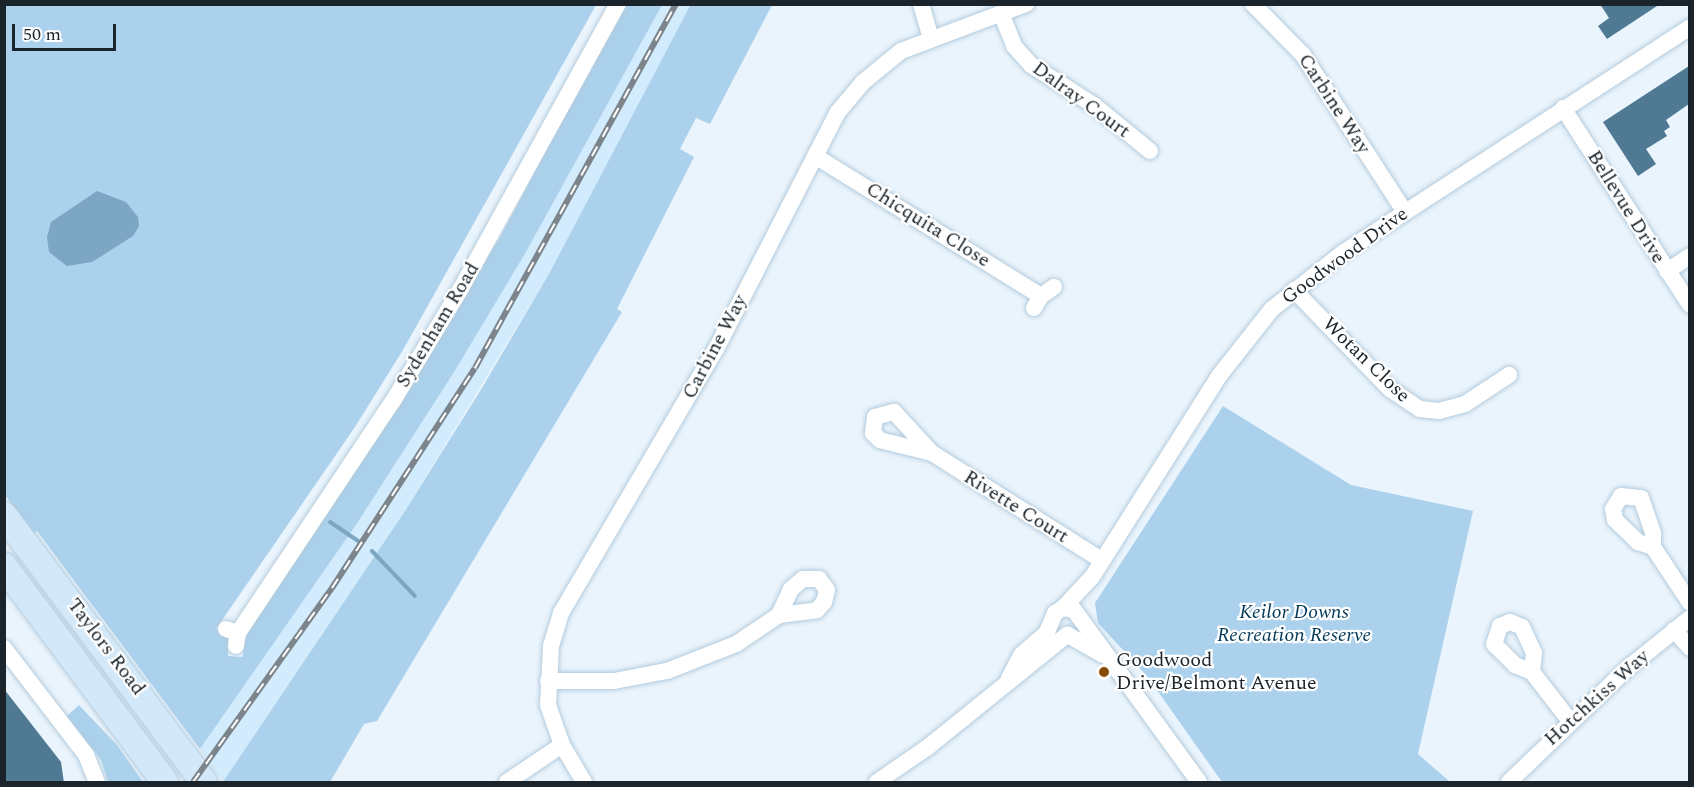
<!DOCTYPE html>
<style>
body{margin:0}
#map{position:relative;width:1694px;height:787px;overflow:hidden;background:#eaf4fc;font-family:Spectral,serif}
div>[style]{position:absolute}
.built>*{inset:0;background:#d2ecfe}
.green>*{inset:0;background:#abd1ec}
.water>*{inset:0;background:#7ca6c3}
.stream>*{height:4px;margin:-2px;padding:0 2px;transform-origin:2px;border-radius:2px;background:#7ca6c3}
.building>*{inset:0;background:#507994}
.roads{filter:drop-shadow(0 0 2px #b3cbdd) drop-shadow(0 0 2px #b3cbdd)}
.street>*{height:16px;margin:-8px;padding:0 8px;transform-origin:8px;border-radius:8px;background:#fff}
.primary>*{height:26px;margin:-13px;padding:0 13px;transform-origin:13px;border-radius:13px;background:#d3e9f9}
.rail>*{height:6px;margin-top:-3px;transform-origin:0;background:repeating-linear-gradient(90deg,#fff 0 11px,#7c858c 0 22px);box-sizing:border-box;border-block:2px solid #7c858c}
.dots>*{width:16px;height:16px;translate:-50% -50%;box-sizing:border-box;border:3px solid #fff;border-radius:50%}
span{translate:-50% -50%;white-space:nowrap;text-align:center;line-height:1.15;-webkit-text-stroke:4.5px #fff;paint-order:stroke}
.street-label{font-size:20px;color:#1b242a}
.park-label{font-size:20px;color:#003957;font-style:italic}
.poi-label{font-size:20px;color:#1b242a}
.left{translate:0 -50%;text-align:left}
.frame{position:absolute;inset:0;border:6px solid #1b242a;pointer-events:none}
.scale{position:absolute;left:12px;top:24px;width:104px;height:27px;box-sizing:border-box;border:3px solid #1b242a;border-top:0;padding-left:8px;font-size:18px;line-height:21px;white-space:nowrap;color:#1b242a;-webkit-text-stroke:4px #fff;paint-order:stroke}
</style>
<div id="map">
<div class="built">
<div style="clip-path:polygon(662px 5px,691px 5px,550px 272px,405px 511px,223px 782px,200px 749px,356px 525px,456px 369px,526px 252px)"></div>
</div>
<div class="green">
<div style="clip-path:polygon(691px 4px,772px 5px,710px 124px,696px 118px,680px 149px,694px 157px,617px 309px,622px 312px,377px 721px,364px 724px,330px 782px,223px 782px,405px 511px,482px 388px,550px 272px)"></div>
<div style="clip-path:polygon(5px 5px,596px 5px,403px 350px,355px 427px,216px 629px,228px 639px,228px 656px,243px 657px,244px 636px,501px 236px,623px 5px,662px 5px,526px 252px,456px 369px,356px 525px,200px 749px,37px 531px,33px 534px,5px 495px)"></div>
<div style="clip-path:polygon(1223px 406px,1351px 485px,1473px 511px,1418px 754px,1450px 782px,1222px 782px,1147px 676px,1098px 623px,1095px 603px)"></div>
<div style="clip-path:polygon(79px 705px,117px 745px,143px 782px,108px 782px,101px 760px,67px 716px)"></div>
</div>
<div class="water">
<div style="clip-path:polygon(97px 191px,126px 202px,138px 217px,139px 226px,133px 236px,92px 262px,67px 266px,49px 252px,47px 237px,51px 222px)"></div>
</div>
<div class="stream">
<div style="left:330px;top:522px;width:34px;rotate:34deg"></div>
<div style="left:372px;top:551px;width:62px;rotate:46.3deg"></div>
</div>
<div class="building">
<div style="clip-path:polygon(1600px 4px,1660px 4px,1607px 39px,1598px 26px,1609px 18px)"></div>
<div style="clip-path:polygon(1689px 66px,1689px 104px,1666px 120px,1670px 127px,1664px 131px,1667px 136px,1646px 149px,1656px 164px,1638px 176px,1603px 122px)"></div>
<div style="clip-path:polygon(4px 689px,61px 762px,64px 783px,4px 783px)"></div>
</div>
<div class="roads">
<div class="street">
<div style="left:921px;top:4px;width:35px;rotate:74deg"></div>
<div style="left:1253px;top:4px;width:71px;rotate:45.6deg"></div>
<div style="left:1303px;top:55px;width:187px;rotate:57deg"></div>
<div style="left:1001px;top:13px;width:35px;rotate:68deg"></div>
<div style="left:1014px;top:46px;width:25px;rotate:48deg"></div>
<div style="left:1031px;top:65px;width:76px;rotate:32.6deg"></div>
<div style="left:1095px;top:106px;width:71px;rotate:39.3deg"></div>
<div style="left:1563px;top:108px;width:234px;rotate:57.2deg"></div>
<div style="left:815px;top:156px;width:266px;rotate:31.8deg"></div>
<div style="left:1667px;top:271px;width:27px;rotate:-33deg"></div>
<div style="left:1294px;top:290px;width:138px;rotate:45.9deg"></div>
<div style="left:1390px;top:389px;width:36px;rotate:34deg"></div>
<div style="left:1420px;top:409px;width:19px;rotate:6deg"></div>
<div style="left:1439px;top:411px;width:27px;rotate:-15deg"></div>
<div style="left:1465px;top:404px;width:53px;rotate:-33.4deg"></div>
<div style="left:1034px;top:308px;width:14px;rotate:-60deg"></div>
<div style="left:1041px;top:296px;width:16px;rotate:-35deg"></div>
<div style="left:932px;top:453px;width:54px;rotate:-166deg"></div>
<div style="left:880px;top:440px;width:10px;rotate:-135deg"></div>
<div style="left:873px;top:433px;width:16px;rotate:-83deg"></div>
<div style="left:875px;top:417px;width:20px;rotate:-15deg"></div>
<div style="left:894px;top:412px;width:56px;rotate:47.2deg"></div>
<div style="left:932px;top:453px;width:200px;rotate:32.3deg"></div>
<div style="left:1653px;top:547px;width:16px;rotate:-162deg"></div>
<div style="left:1638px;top:542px;width:32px;rotate:-136deg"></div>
<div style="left:1615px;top:520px;width:11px;rotate:-100deg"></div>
<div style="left:1613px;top:509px;width:15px;rotate:-58deg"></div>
<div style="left:1621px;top:496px;width:20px;rotate:6deg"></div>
<div style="left:1641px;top:498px;width:37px;rotate:71deg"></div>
<div style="left:1653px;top:533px;width:14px;rotate:90deg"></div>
<div style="left:1653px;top:547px;width:67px;rotate:56.5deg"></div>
<div style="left:1063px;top:608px;width:42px;rotate:-46.9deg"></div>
<div style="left:1092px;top:577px;width:238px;rotate:-57.7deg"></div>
<div style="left:1219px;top:376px;width:85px;rotate:-51.7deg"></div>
<div style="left:1272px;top:309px;width:92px;rotate:-38.4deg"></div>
<div style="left:1344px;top:252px;width:413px;rotate:-33deg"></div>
<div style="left:226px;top:629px;width:13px;rotate:18deg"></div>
<div style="left:238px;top:633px;width:13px;rotate:99deg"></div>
<div style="left:1674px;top:630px;width:24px;rotate:48deg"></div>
<div style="left:238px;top:633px;width:279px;rotate:-56.3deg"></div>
<div style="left:393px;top:401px;width:130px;rotate:-58.9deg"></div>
<div style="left:460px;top:290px;width:327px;rotate:-61.1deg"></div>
<div style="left:1068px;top:635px;width:40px;rotate:29.7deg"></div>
<div style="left:4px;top:648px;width:135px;rotate:52.5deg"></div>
<div style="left:86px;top:755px;width:29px;rotate:68deg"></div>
<div style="left:1532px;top:672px;width:19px;rotate:-84deg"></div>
<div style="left:1534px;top:653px;width:29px;rotate:-115deg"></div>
<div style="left:1522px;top:627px;width:13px;rotate:-157deg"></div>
<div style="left:1510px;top:622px;width:11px;rotate:158deg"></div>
<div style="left:1500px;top:626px;width:19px;rotate:108deg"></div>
<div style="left:1494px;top:644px;width:30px;rotate:45deg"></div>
<div style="left:1515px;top:665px;width:18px;rotate:22deg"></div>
<div style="left:1532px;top:672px;width:62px;rotate:52.2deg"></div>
<div style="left:1009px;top:678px;width:26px;rotate:-62deg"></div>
<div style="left:1021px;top:655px;width:35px;rotate:-41deg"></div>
<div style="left:1047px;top:632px;width:21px;rotate:-67deg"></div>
<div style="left:1055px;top:613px;width:9px;rotate:-32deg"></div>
<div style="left:1063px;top:608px;width:11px;rotate:10deg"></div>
<div style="left:1074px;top:610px;width:213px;rotate:54deg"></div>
<div style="left:548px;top:681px;width:66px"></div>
<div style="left:614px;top:681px;width:54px;rotate:-10.7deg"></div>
<div style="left:667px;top:671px;width:74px;rotate:-21.4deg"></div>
<div style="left:736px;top:644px;width:52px;rotate:-34deg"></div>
<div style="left:779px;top:615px;width:38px;rotate:-7deg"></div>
<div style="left:817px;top:610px;width:11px;rotate:-49deg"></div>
<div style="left:824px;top:602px;width:12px;rotate:-76deg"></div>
<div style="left:827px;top:590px;width:14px;rotate:-126deg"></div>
<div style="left:819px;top:579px;width:16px;rotate:180deg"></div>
<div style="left:803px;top:579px;width:16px;rotate:140deg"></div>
<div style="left:791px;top:589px;width:29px;rotate:115deg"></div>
<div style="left:507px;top:782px;width:66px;rotate:-33.9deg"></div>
<div style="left:584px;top:782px;width:43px;rotate:-120.7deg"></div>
<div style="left:562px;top:745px;width:42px;rotate:-109.3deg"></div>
<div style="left:548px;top:705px;width:59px;rotate:-87.1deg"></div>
<div style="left:551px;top:646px;width:34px;rotate:-73deg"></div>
<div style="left:561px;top:613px;width:306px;rotate:-59.6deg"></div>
<div style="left:716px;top:349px;width:267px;rotate:-62.8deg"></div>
<div style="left:838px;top:112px;width:38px;rotate:-50deg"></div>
<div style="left:862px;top:83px;width:50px;rotate:-39.4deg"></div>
<div style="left:901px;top:51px;width:134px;rotate:-20.6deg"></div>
<div style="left:877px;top:782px;width:62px;rotate:-34.5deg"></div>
<div style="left:928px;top:747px;width:179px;rotate:-38.9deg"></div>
<div style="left:1509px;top:782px;width:165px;rotate:-43.8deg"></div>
<div style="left:1628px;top:668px;width:80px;rotate:-38.9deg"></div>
</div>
<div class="primary">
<div style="left:4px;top:515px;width:334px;rotate:53.2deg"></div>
<div style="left:4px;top:566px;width:269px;rotate:53.3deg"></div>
</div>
</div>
<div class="rail">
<div style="left:193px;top:782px;width:239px;rotate:-54.4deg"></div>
<div style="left:332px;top:588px;width:262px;rotate:-57deg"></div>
<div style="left:475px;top:368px;width:416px;rotate:-61.1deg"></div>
</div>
<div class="dots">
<div style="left:1104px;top:672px;background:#884b0a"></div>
</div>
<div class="street-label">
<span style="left:1081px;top:100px;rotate:36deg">Dalray Court</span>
<span style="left:1334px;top:104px;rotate:57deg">Carbine Way</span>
<span style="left:1626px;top:207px;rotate:58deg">Bellevue Drive</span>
<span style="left:928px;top:225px;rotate:32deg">Chicquita Close</span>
<span style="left:1345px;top:256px;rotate:-36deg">Goodwood Drive</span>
<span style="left:438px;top:325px;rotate:-59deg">Sydenham Road</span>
<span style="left:715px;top:347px;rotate:-62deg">Carbine Way</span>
<span style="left:1366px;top:360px;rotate:44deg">Wotan Close</span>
<span style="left:1016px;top:507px;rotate:32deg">Rivette Court</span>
<span style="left:106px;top:647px;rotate:53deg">Taylors Road</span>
<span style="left:1597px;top:698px;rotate:-42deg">Hotchkiss Way</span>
</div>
<div class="park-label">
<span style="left:1294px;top:624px">Keilor Downs<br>Recreation Reserve</span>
</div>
<div class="poi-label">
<span class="left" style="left:1116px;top:672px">Goodwood<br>Drive/Belmont Avenue</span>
</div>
<div class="frame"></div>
<div class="scale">50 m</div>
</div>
